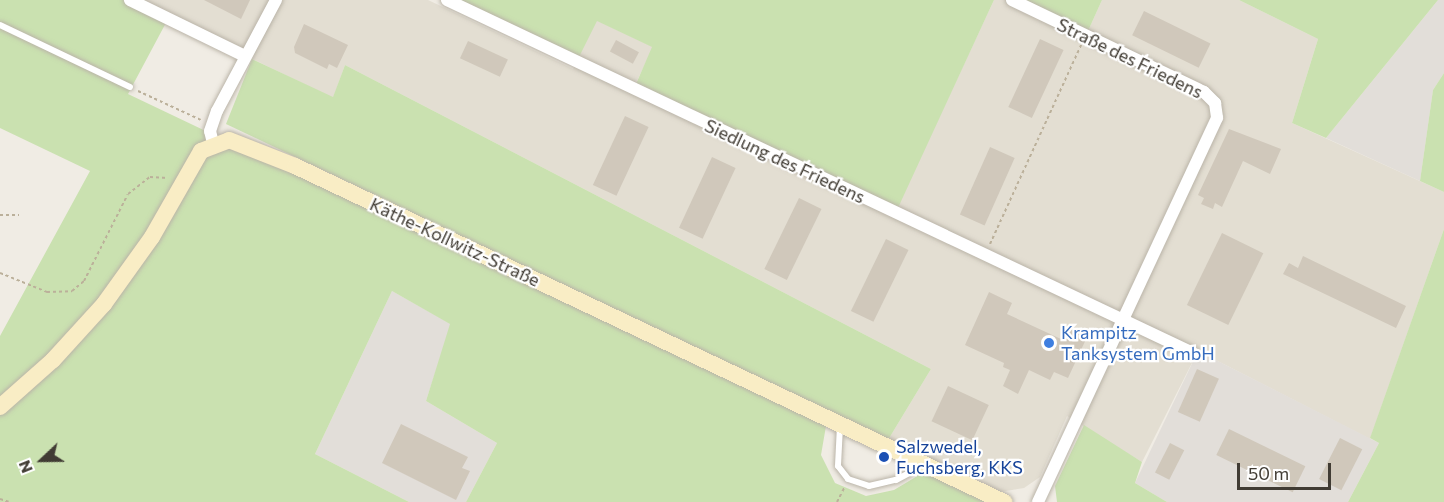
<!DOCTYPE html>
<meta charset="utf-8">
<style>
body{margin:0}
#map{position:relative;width:1444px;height:502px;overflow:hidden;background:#f0ece4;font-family:Commissioner,sans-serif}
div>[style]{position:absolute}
.residential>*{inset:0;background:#e3ded2}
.industrial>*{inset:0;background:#e2ded9}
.green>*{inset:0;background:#cae1b0}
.building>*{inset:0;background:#d0c8bb;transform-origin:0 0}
.path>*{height:2px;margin-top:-1px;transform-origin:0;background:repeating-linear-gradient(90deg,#bbb09a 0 3px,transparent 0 6px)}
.roads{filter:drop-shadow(0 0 2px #bab4a8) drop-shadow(0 0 2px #bab4a8)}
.service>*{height:6px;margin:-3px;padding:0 3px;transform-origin:3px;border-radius:3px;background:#fff}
.minor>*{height:12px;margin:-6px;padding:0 6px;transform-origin:6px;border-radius:6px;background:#fff}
.secondary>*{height:16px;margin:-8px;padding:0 8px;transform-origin:8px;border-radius:8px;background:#f9edc5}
.dots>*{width:16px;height:16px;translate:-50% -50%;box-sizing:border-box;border:3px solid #fff;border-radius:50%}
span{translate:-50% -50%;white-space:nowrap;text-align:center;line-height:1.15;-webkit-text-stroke:4.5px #fff;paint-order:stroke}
.street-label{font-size:18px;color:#413c34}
.shop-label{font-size:18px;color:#366cbe}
.left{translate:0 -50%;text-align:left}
.transit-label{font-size:18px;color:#164399}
.north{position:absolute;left:12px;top:430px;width:60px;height:60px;-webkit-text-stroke:4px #fff;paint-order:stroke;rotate:248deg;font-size:16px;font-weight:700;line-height:24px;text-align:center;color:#413c34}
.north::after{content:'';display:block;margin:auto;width:21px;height:27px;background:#413c34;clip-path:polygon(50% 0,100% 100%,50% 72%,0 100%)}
.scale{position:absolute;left:1237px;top:463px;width:94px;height:27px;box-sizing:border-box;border:3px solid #413c34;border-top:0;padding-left:8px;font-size:18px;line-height:21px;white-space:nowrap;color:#413c34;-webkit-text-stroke:4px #fff;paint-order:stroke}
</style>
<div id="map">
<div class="residential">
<div style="clip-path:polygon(130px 0,428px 0,573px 69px,596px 20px,653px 47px,636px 83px,896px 210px,994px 0,1024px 0,1088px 31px,1102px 0,1239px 0,1318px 39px,1292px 123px,1444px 192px,1444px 229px,1370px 439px,1198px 351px,1142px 462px,1067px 416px,1040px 477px,1024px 488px,1000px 492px,888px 440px,931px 369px,345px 65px,333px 98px)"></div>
</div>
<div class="industrial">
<div style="clip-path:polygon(1438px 0,1444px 0,1444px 73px,1433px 90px,1420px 181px,1326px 138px)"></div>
<div style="clip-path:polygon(392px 291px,451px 324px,426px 401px,497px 443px,466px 502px,409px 502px,315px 454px)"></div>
<div style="clip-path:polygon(1198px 351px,1379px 443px,1348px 502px,1167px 502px,1135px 483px)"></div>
</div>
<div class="green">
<div style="clip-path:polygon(0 0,130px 0,168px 19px,128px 94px,826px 426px,821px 455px,835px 483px,866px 496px,894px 490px,924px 472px,985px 502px,466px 502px,497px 443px,426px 401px,450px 324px,392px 291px,315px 454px,409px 502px,0 502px,0 336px,90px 171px,0 128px)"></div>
<div style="clip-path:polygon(456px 0,994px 0,897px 210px,636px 84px,652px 47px,597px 21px,579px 57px)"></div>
<div style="clip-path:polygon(1024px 0,1102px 0,1088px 31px)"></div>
<div style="clip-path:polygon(1239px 0,1438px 0,1326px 138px,1292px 123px,1318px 39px)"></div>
<div style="clip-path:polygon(252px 59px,333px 97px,345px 65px,931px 369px,888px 440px,226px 124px)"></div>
<div style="clip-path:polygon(1444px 73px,1444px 192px,1420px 181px,1433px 90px)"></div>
<div style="clip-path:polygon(1444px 229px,1444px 502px,1348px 502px,1379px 443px,1370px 438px)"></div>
<div style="clip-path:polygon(1084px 425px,1142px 462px,1135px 483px,1167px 502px,1057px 502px,1055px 486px)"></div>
</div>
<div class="building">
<div style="clip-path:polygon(204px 0,250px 0,241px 19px)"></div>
<div style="left:1144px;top:11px;width:74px;height:27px;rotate:26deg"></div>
<div style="clip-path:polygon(304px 24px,348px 45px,337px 68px,329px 64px,327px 69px,295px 53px,294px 47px)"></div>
<div style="left:1040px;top:39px;width:26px;height:75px;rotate:25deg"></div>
<div style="left:616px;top:40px;width:26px;height:13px;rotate:28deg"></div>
<div style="left:468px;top:41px;width:44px;height:19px;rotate:25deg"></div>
<div style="left:625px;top:116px;width:26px;height:76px;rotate:25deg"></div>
<div style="clip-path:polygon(1229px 129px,1281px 149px,1270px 174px,1243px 161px,1222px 207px,1215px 203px,1213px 209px,1201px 204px,1204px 198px,1198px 195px)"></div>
<div style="left:990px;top:147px;width:27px;height:74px;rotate:24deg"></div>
<div style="left:712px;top:157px;width:26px;height:78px;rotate:25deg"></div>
<div style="left:799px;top:198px;width:25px;height:79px;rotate:26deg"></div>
<div style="left:1222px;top:233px;width:46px;height:80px;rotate:26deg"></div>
<div style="left:886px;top:239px;width:25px;height:80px;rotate:26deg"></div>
<div style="clip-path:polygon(1303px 256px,1406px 306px,1396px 328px,1283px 274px,1289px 263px,1298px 268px)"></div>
<div style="clip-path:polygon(989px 292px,1012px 303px,1007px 314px,1061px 339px,1067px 328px,1087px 337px,1068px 378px,1054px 372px,1050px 380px,1029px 370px,1018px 394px,1003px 386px,1010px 370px,1003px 367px,1004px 363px,965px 345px)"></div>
<div style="left:1197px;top:369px;width:24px;height:47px;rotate:24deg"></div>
<div style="left:948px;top:386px;width:45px;height:39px;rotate:25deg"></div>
<div style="clip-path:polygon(401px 424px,468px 457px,462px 468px,470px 471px,456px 500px,382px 463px)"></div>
<div style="left:1229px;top:429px;width:85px;height:29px;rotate:26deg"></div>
<div style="left:1340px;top:438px;width:25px;height:46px;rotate:27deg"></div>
<div style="left:1170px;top:443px;width:16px;height:33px;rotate:27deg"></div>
</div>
<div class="path">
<div style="left:138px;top:91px;width:69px;rotate:24.7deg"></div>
<div style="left:0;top:215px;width:19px"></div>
<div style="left:990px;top:244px;width:219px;rotate:-65.4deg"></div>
<div style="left:0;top:273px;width:51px;rotate:22deg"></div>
<div style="left:47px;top:292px;width:25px;rotate:-2deg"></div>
<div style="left:72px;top:291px;width:16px;rotate:-40deg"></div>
<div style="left:84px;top:281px;width:97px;rotate:-63.2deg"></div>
<div style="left:128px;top:194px;width:28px;rotate:-38deg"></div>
<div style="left:150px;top:177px;width:18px;rotate:3deg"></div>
<div style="left:0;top:499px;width:9px;rotate:18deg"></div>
<div style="left:837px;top:502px;width:16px;rotate:-63deg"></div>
</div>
<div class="roads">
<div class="service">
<div style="left:0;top:25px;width:144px;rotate:25.5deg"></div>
<div style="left:840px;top:426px;width:40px;rotate:92.9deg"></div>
<div style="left:838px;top:466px;width:16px;rotate:52deg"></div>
<div style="left:848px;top:479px;width:22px;rotate:18deg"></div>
<div style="left:869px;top:486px;width:28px;rotate:-13deg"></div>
<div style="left:896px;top:480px;width:30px;rotate:-28deg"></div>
</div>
<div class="minor">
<div style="left:130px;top:0;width:126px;rotate:26deg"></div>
<div style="left:447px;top:0;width:825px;rotate:25.32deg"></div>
<div style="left:1012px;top:0;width:213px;rotate:25.6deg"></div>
<div style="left:1204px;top:92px;width:16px;rotate:45deg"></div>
<div style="left:1215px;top:103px;width:15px;rotate:82deg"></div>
<div style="left:1217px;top:118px;width:424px;rotate:115deg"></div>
<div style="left:213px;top:143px;width:12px;rotate:-104deg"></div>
<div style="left:210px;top:131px;width:21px;rotate:-71deg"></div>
<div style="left:217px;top:111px;width:126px;rotate:-62deg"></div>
</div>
<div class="secondary">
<div style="left:0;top:407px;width:71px;rotate:-41.6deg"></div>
<div style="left:53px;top:360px;width:76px;rotate:-47.7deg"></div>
<div style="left:104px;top:304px;width:82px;rotate:-54.4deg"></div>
<div style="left:152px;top:237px;width:99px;rotate:-60.3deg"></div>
<div style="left:201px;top:151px;width:30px;rotate:-21deg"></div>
<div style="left:229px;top:140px;width:71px;rotate:21.5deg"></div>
<div style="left:295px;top:166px;width:785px;rotate:25.36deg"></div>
</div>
</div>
<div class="dots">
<div style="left:1049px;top:343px;background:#3f7fe0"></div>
<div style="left:884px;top:457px;background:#1a4fb4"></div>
</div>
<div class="street-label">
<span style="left:1130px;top:58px;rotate:26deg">Straße des Friedens</span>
<span style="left:785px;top:161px;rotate:25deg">Siedlung des Friedens</span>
<span style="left:455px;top:242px;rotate:25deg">Käthe-Kollwitz-Straße</span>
</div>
<div class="shop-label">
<span class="left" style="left:1061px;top:343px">Krampitz<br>Tanksystem GmbH</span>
</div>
<div class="transit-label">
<span class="left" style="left:896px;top:457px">Salzwedel,<br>Fuchsberg, KKS</span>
</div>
<div class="north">N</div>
<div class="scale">50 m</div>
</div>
